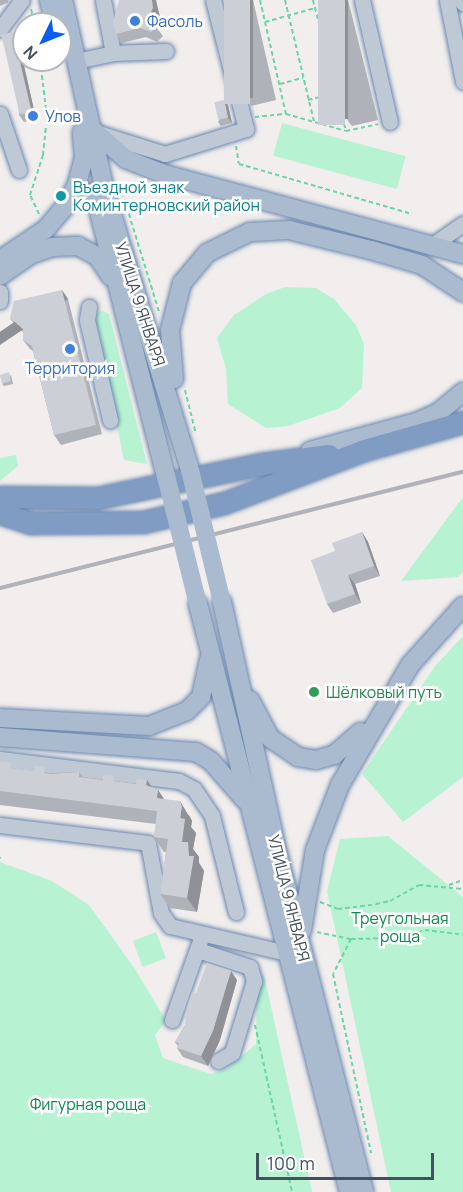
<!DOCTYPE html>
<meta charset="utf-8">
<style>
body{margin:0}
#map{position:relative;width:463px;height:1192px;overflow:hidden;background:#f1eeed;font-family:Manrope,sans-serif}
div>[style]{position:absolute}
.green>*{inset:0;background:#b7f3d2;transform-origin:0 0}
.path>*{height:2px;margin-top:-1px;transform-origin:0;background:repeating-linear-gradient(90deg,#6bd5a7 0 4.5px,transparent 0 7.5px)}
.roads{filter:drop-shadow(0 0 2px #6b87ae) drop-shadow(0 0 2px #6b87ae)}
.minor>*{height:15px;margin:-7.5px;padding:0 7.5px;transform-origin:7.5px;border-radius:7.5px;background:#bfc9d5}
.major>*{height:18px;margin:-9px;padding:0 9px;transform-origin:9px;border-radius:9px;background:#aabbd0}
.highway>*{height:21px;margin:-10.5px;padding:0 10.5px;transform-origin:10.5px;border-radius:10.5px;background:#809cc2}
.rail>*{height:4px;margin:-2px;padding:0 2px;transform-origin:2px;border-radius:2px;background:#afb2b9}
.major-bridge>*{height:18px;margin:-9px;padding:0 9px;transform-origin:9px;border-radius:9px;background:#aabbd0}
.wall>*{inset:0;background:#afb2b8}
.shaded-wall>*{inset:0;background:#8f9196;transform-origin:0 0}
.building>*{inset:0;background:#cccfd6;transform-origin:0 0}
.dots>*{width:16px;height:16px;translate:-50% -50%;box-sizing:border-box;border:3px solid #fff;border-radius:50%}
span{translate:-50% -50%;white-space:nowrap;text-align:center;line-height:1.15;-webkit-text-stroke:5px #fff;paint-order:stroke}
.shop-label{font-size:16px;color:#366cbe}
.left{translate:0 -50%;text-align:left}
.culture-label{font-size:16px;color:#0d838f}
.street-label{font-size:16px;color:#44505d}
.leisure-label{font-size:16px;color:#27864d}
.park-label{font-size:16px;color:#0d8651}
.north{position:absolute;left:12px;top:12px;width:60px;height:60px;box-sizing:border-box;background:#fff;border:2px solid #b4b9be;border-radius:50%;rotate:227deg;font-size:16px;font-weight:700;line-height:24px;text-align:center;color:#44505d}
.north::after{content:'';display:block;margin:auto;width:21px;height:27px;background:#075ef1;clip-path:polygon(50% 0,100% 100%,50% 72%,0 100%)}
.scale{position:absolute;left:256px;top:1153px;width:178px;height:27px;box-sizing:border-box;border:3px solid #44505d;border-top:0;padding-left:8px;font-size:18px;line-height:21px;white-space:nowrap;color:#44505d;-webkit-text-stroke:4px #fff;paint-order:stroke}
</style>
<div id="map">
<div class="green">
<div style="left:282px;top:123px;width:128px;height:34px;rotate:15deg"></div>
<div style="clip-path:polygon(285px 287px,316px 288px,334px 299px,356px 325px,364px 344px,362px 388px,340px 408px,288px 426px,266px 428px,228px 404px,226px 369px,217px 338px,234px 315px,266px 294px)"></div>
<div style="clip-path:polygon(103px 311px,109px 314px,147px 464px,124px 460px,93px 314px)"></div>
<div style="clip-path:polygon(16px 455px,18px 466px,0 481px,0 458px)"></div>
<div style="clip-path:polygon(463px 497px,463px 572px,458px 577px,401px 581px)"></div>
<div style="clip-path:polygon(463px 636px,463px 777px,403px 822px,362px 774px,435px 666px)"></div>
<div style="clip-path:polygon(388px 836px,463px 897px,463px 1192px,391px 1192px,327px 891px,340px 839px)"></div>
<div style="clip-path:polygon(0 862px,52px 881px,89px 905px,135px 969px,166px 1021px,155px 1035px,163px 1058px,211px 1074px,226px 1069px,256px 1044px,257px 980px,264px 975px,312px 1192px,0 1192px)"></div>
<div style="left:156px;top:932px;width:28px;height:25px;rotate:69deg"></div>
</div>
<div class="path">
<div style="left:260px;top:0;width:117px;rotate:77.2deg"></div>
<div style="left:285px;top:0;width:125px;rotate:76.6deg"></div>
<div style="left:313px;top:0;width:135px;rotate:75.9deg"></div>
<div style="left:31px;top:9px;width:16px;rotate:75deg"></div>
<div style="left:265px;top:22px;width:52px;rotate:-15.6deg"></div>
<div style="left:280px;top:84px;width:24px;rotate:-15deg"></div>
<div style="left:308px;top:100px;width:29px;rotate:-14deg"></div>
<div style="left:255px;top:117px;width:31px;rotate:-6deg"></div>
<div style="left:286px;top:114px;width:62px;rotate:15.8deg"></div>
<div style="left:346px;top:131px;width:33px;rotate:-12deg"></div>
<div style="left:236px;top:146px;width:18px;rotate:81deg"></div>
<div style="left:239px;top:164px;width:180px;rotate:16.1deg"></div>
<div style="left:120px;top:185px;width:133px;rotate:72.9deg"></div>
<div style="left:39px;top:214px;width:21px;rotate:-115deg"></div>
<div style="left:30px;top:195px;width:42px;rotate:-72deg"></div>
<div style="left:43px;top:155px;width:38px;rotate:-84deg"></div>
<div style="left:47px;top:117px;width:57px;rotate:-97deg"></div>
<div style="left:185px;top:390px;width:45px;rotate:76deg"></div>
<div style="left:0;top:858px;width:1px;rotate:-45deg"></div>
<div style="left:449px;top:885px;width:15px;rotate:-20deg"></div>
<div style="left:320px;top:902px;width:19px;rotate:21deg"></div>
<div style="left:338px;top:909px;width:38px;rotate:-7deg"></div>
<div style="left:376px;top:904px;width:14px;rotate:-12deg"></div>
<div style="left:390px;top:901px;width:33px;rotate:-29deg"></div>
<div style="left:419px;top:885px;width:44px;rotate:5.2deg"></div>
<div style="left:317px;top:932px;width:35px;rotate:12deg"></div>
<div style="left:351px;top:939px;width:53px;rotate:-1.1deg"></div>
<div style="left:404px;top:938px;width:22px;rotate:-21deg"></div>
<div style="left:425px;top:930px;width:38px;rotate:7deg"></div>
<div style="left:351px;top:939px;width:39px;rotate:117deg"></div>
<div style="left:333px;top:974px;width:183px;rotate:78deg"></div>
<div style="left:255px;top:1025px;width:171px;rotate:77.5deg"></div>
</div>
<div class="roads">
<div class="minor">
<div style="left:103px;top:0;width:54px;rotate:79.3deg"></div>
<div style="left:362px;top:0;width:125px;rotate:77.1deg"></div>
<div style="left:447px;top:0;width:83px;rotate:78.8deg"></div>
<div style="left:461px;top:0;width:4px;rotate:56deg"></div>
<div style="left:0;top:29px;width:36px;rotate:-53deg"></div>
<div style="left:76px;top:61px;width:38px;rotate:-12deg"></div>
<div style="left:113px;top:53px;width:53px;rotate:-2.2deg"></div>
<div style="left:0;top:114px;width:59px;rotate:71.3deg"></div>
<div style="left:98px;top:133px;width:70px;rotate:17.4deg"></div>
<div style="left:165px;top:154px;width:85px;rotate:-17.2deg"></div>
<div style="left:246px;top:129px;width:133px;rotate:-104.3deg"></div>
<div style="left:431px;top:246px;width:39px;rotate:-35deg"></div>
<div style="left:0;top:292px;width:9px;rotate:90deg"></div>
<div style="left:89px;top:307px;width:13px;rotate:99deg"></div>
<div style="left:87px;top:320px;width:103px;rotate:77deg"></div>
<div style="left:0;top:759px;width:180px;rotate:7deg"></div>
<div style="left:179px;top:781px;width:17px;rotate:28deg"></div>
<div style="left:194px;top:789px;width:32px;rotate:56deg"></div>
<div style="left:212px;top:816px;width:99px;rotate:76deg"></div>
<div style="left:0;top:825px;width:149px;rotate:6.9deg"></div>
<div style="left:148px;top:843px;width:71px;rotate:79.5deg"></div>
<div style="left:161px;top:913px;width:16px;rotate:55deg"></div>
<div style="left:170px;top:926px;width:120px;rotate:13deg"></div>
<div style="left:198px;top:950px;width:55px;rotate:18.1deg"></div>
<div style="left:250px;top:967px;width:15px;rotate:74deg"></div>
<div style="left:254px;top:981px;width:75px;rotate:107deg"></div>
<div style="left:232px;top:1053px;width:16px;rotate:150deg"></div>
<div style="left:172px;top:1020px;width:84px;rotate:-70.5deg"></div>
</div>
<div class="major">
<div style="left:49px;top:0;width:25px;rotate:76deg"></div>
<div style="left:63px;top:0;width:200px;rotate:77.6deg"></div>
<div style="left:106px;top:195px;width:283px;rotate:73deg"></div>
<div style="left:95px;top:132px;width:41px;rotate:41.1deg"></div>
<div style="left:126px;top:159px;width:41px;rotate:21.5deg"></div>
<div style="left:164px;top:174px;width:310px;rotate:15deg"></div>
<div style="left:94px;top:192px;width:289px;rotate:75.8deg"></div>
<div style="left:0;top:260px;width:55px;rotate:-34deg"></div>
<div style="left:46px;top:229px;width:31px;rotate:-50deg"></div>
<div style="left:66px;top:205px;width:24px;rotate:-62deg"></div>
<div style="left:77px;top:184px;width:28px;rotate:-75deg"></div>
<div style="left:84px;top:157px;width:25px;rotate:-95deg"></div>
<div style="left:0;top:276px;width:39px;rotate:-35deg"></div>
<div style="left:32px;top:254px;width:21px;rotate:-19deg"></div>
<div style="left:52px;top:247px;width:26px;rotate:-2deg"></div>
<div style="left:78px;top:246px;width:21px;rotate:28deg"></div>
<div style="left:97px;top:256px;width:25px;rotate:56deg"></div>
<div style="left:174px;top:379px;width:49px;rotate:-94.7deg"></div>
<div style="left:170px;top:330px;width:49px;rotate:-75.7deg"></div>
<div style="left:182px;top:283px;width:39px;rotate:-50deg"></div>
<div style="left:207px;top:253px;width:48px;rotate:-26deg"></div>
<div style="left:250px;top:232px;width:39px;rotate:-3deg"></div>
<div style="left:289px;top:230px;width:84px;rotate:13.7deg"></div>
<div style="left:371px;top:250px;width:53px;rotate:16.4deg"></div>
<div style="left:422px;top:265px;width:49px;rotate:33.4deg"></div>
<div style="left:310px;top:451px;width:111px;rotate:-15.2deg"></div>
<div style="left:417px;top:422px;width:24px;rotate:-24deg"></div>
<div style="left:439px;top:412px;width:31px;rotate:-40deg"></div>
<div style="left:222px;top:602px;width:246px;rotate:77.5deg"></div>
<div style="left:275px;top:842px;width:361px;rotate:75.7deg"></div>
<div style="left:198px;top:604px;width:607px;rotate:75.6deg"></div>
<div style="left:250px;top:700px;width:43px;rotate:62.2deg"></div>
<div style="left:270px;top:738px;width:34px;rotate:34deg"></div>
<div style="left:298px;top:757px;width:18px;rotate:9deg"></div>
<div style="left:316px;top:760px;width:19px;rotate:-16deg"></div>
<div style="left:334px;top:755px;width:35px;rotate:-41deg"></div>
<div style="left:0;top:718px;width:149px;rotate:3.1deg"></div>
<div style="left:149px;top:726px;width:41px;rotate:-21.5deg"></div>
<div style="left:187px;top:711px;width:20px;rotate:-45deg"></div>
<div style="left:201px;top:697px;width:38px;rotate:-78deg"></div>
<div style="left:0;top:737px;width:197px;rotate:4.4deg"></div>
<div style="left:196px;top:752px;width:17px;rotate:31deg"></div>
<div style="left:211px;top:761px;width:52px;rotate:48.9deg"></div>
<div style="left:302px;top:930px;width:81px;rotate:-80.8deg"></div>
<div style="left:315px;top:850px;width:70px;rotate:-69deg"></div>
<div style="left:340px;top:785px;width:139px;rotate:-59.7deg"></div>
<div style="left:410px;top:665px;width:79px;rotate:-48.1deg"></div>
</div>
<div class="highway">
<div style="left:0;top:497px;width:97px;rotate:0.6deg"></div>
<div style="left:97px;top:498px;width:167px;rotate:-11.7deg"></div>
<div style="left:261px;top:464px;width:68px;rotate:-7.7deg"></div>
<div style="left:0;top:513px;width:33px;rotate:18deg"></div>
<div style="left:31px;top:523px;width:112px;rotate:-0.5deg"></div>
<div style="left:143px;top:522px;width:83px;rotate:-13.2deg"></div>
<div style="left:224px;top:503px;width:150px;rotate:-20.7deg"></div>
<div style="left:364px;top:450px;width:103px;rotate:-15.8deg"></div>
</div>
</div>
<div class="rail">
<div style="left:0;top:588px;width:477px;rotate:-14.1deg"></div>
</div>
<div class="major-bridge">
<div style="left:189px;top:466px;width:140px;rotate:76.4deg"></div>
<div style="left:165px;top:472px;width:136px;rotate:76deg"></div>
</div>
<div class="wall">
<div style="clip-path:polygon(0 0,8px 0,9px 2px,0 6px)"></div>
<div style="clip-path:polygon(224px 0,253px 0,276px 100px,251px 106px,247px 101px)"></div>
<div style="clip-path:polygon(318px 0,348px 0,378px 120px,352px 126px,348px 121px)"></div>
<div style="clip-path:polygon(160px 17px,155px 26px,163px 36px,157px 42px,146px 37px,122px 43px,116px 34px)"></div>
<div style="clip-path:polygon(13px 32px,18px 39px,36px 119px,24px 122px,19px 115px)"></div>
<div style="clip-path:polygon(228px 105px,232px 123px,221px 126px,218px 122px)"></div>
<div style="clip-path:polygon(68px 299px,102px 434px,61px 445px,54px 435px,33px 351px,30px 349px,23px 340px,23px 332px,16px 327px,10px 318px)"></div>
<div style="clip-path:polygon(11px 375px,13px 384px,4px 386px,2px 384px)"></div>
<div style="clip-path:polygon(362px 532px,368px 542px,380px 576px,355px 584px,361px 603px,333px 613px,327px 604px,335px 551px)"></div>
<div style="clip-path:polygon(0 765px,14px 769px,49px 773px,79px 772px,83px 777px,136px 784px,147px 780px,152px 788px,158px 790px,164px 799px,190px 816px,192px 821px,191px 827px,196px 833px,193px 849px,199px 857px,199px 863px,204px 871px,197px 912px,170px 908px,160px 894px,166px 852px,164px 852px,154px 837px,156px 824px,0 805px)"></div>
<div style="clip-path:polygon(237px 980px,220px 1040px,208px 1066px,183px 1057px,177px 1048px,178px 1046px,175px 1042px,185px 1025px,196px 993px)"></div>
</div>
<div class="shaded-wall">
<div style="clip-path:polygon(152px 0,156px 0,160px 17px,155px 27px,148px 18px)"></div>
<div style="left:250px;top:0;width:3px;height:98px"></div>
<div style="left:345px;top:0;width:3px;height:119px"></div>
<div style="clip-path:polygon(13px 32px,18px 39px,36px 119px,32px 112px)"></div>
<div style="clip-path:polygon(224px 100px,228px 105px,232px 123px,228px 118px)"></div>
<div style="left:62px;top:290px;width:11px;height:139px;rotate:56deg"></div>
<div style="clip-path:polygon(362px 532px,368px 542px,380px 576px,374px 566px)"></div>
<div style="clip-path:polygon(348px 575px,355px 584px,361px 603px,355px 594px)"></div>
<div style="clip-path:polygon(147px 780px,157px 795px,158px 790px,168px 805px,167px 812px,146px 785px)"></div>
<div style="clip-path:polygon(180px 801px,192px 821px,191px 827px,196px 833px,193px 849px,199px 857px,199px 863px,204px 871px,197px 912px,187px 898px,189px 856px,182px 842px)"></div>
<div style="clip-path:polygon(231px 971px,237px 980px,220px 1040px,208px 1066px,201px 1056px)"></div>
</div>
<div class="building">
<div style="clip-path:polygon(119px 0,152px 0,153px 8px,148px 18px,157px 27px,151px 32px,140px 28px,116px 34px,113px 22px)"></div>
<div style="left:224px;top:0;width:26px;height:104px"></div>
<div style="left:318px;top:0;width:27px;height:125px"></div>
<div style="left:13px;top:32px;width:82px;height:12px;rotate:77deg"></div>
<div style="left:224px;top:100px;width:18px;height:10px;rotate:77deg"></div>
<div style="clip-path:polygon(62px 290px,96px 425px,54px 435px,32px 346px,23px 340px,23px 329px,10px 318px,14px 301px)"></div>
<div style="clip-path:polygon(9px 372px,11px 381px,2px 384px,0 375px)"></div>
<div style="clip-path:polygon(362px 532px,374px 566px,348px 575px,355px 594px,327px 604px,311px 560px,335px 551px,332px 543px)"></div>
<div style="clip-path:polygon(0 762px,11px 763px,10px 768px,34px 771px,35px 766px,45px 768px,44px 773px,51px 774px,79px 772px,79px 777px,103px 780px,103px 775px,113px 776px,113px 781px,136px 784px,137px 779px,147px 780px,146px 785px,158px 790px,157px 798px,180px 801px,182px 807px,180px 818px,185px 819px,182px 842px,188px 842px,189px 856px,194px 856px,187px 898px,160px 894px,168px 839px,154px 837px,157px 811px,0 791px)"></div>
<div style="clip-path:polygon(207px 963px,231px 971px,213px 1031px,201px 1056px,177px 1048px,179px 1043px,175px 1042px,185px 1025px,187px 1007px,192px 992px,196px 993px)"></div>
</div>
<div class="dots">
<div style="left:135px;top:21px;background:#3f7fe0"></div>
<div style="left:33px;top:116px;background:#3f7fe0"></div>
<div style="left:61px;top:196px;background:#0f9aa8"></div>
<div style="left:70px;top:349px;background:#3f7fe0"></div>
<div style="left:314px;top:692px;background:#2e9e5b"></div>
</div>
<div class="shop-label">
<span class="left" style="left:147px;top:21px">Фасоль</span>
<span class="left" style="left:45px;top:116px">Улов</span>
<span style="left:70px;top:368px">Территория</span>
</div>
<div class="culture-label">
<span class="left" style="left:73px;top:196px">Въездной знак<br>Коминтерновский район</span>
</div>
<div class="street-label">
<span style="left:140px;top:304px;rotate:72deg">УЛИЦА 9 ЯНВАРЯ</span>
<span style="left:289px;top:898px;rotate:76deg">УЛИЦА 9 ЯНВАРЯ</span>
</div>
<div class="leisure-label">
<span class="left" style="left:326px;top:692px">Шёлковый путь</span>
</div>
<div class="park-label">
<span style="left:400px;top:927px">Треугольная<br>роща</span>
<span style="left:88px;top:1104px">Фигурная роща</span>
</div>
<div class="north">N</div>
<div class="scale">100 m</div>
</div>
